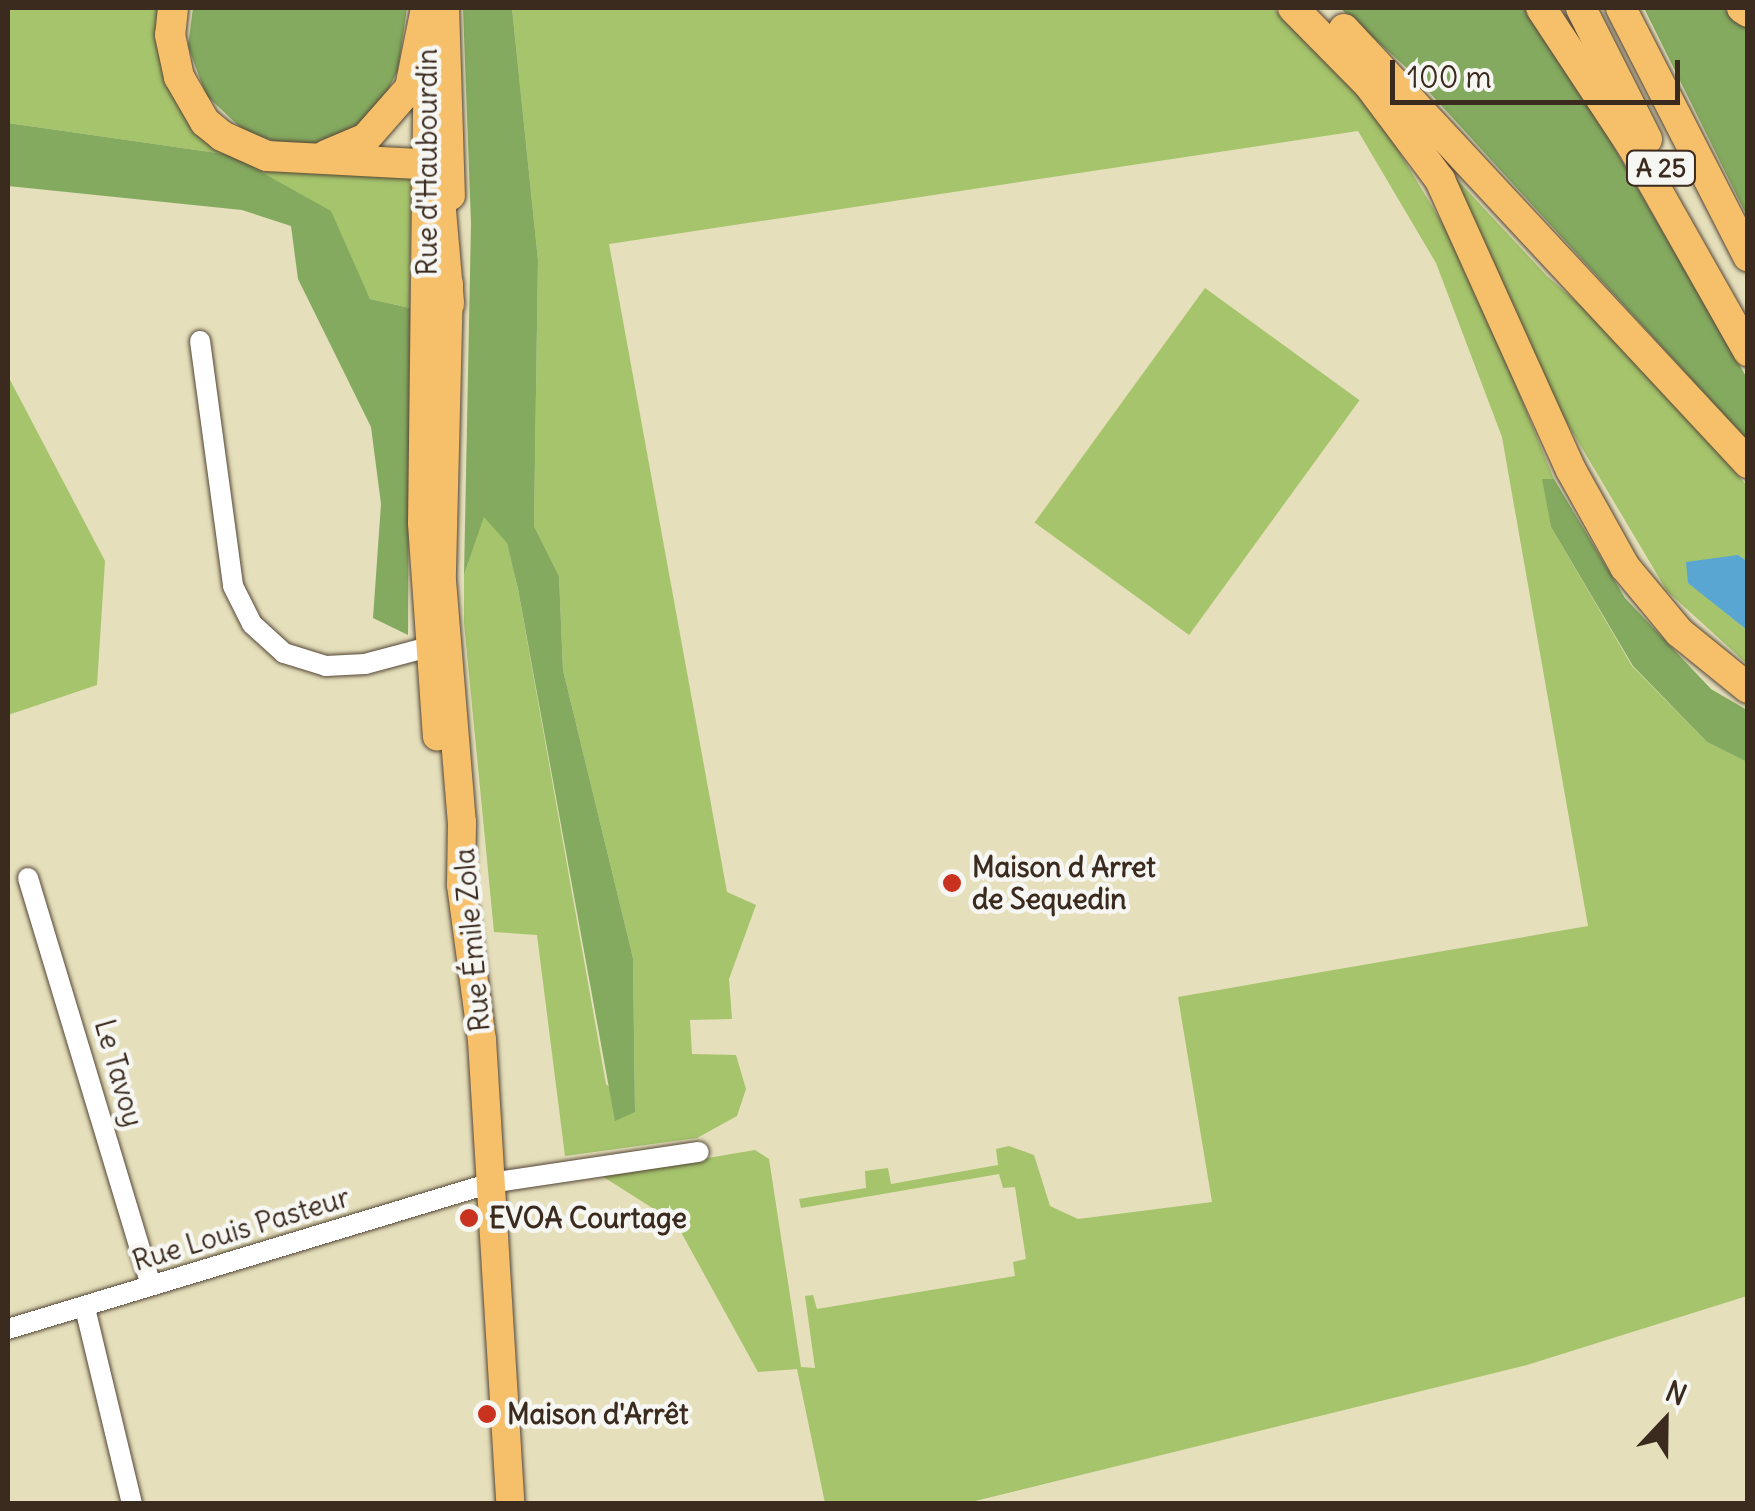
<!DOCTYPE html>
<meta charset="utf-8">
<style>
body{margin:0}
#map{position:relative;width:1755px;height:1511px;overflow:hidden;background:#e5dfbb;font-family:Delius,sans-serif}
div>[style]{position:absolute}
.green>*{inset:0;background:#a5c46c;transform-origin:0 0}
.forest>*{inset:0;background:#84aa60}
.water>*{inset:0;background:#58a6d1}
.roads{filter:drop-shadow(0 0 2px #544536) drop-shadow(0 0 2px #544536)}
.minor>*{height:20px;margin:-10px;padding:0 10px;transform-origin:10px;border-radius:10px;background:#fff}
.major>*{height:28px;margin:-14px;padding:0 14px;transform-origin:14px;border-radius:14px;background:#f6c06b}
.highway>*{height:30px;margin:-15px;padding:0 15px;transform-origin:15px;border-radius:15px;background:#f6c06b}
.dots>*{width:28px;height:28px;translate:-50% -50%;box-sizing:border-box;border:5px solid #f6f6f2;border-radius:50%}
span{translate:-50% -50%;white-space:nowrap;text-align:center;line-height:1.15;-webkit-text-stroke:9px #f6f6f2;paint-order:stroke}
.shield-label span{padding:2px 8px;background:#f6f6f2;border:2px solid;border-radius:8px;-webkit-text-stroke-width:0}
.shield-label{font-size:25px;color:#3b2a1e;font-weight:700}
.street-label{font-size:28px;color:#3b2a1e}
.poi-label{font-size:28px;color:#3b2a1e;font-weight:700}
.left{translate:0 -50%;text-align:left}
.frame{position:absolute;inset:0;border:10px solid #3b2a1e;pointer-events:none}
.north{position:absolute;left:1615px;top:1371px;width:100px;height:100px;-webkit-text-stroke:8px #f6f6f2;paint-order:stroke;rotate:22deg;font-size:28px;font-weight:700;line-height:40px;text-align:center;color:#3b2a1e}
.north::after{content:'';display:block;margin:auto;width:35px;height:45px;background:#3b2a1e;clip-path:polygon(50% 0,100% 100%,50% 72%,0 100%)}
.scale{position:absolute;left:1390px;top:60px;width:290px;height:45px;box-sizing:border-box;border:5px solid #3b2a1e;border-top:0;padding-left:12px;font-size:30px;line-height:35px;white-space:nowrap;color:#3b2a1e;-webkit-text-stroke:8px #f6f6f2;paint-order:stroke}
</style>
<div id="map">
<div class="green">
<div style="clip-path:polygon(8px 8px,161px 8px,206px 141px,411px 173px,410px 308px,370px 299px,353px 265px,231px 155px,8px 123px)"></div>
<div style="clip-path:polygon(512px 8px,1273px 8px,1373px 108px,1466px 263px,1554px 479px,1543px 479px,1551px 527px,1632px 666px,1707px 742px,1747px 762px,1747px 1296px,1527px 1365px,967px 1503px,825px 1503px,797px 1369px,758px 1372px,676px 1223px,602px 1176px,755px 1150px,769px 1159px,801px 1367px,815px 1368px,805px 1296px,813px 1295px,817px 1309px,1015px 1276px,1013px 1262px,1026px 1259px,1015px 1187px,1003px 1188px,999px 1174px,801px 1208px,799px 1199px,866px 1188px,865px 1171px,888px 1168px,891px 1184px,998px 1165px,996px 1149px,1009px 1146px,1034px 1155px,1050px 1206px,1078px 1219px,1212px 1202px,1178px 997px,1588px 926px,1502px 437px,1436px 263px,1358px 131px,609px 244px,727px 892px,756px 905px,729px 979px,732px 1019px,690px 1020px,692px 1054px,736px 1055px,746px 1089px,737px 1116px,697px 1138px,565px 1156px,537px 935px,494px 932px,464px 623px,464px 575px,484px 516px,507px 542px,518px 589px,606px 1084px,635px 1112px,633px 958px,563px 670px,559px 576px,534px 526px,538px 260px)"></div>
<div style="clip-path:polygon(1452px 174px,1547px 276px,1636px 354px,1747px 486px,1747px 561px,1738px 555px,1689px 583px,1747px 630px,1747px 664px,1667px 591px,1551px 396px)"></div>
<div style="left:1205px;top:288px;width:191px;height:290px;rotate:36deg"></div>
<div style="clip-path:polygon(8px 376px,105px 561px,97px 685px,8px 715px)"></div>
</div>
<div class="forest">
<div style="clip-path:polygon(193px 8px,407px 8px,398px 70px,374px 119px,327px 142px,293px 147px,245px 132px,206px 95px,188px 46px)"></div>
<div style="clip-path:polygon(463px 8px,512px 8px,538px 260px,534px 526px,559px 576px,563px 670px,633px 958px,635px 1112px,615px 1121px,518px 589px,507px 543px,484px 517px,464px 575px,471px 223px)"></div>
<div style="clip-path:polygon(1340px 8px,1534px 8px,1747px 378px,1747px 440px,1408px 69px)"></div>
<div style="clip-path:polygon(1644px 8px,1723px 8px,1747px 28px,1747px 216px)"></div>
<div style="clip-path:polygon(8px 123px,231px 155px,331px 211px,370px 299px,410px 308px,408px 635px,373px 618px,381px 504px,371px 427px,298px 279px,291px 226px,242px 210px,8px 186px)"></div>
<div style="clip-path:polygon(1542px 479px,1554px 479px,1625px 598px,1711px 689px,1747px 710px,1747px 762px,1707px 742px,1633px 666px,1551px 527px)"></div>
</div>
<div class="water">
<div style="clip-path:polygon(1738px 555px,1747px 561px,1747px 630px,1688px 583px,1686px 562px)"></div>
</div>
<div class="roads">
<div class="minor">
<div style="left:200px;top:341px;width:247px;rotate:82.3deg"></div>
<div style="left:233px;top:586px;width:42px;rotate:63.4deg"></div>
<div style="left:252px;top:624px;width:43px;rotate:42.2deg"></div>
<div style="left:284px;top:653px;width:44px;rotate:17.2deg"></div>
<div style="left:326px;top:666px;width:39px;rotate:-3deg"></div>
<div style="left:365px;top:664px;width:82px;rotate:-14.9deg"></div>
<div style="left:28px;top:878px;width:425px;rotate:73.2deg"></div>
<div style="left:85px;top:1308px;width:202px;rotate:76.5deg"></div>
<div style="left:8px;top:1329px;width:505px;rotate:-16.82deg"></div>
<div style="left:491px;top:1183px;width:210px;rotate:-8.5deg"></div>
</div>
<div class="major">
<div style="left:445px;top:8px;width:188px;rotate:88.2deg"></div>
<div style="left:428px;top:35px;width:488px;rotate:90.7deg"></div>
<div style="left:422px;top:523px;width:214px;rotate:86deg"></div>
<div style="left:449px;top:284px;width:297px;rotate:91.4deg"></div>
<div style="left:442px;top:581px;width:242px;rotate:85.3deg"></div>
<div style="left:462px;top:822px;width:63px;rotate:90.9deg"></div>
<div style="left:461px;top:885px;width:156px;rotate:82.3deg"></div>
<div style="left:482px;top:1040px;width:465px;rotate:86.5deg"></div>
</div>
<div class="highway">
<div style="left:173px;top:8px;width:27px;rotate:96deg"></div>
<div style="left:170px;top:35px;width:43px;rotate:77.9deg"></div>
<div style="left:179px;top:77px;width:52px;rotate:60deg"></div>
<div style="left:205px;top:122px;width:22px;rotate:39deg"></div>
<div style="left:222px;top:136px;width:49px;rotate:24deg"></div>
<div style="left:267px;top:156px;width:170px;rotate:3deg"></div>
<div style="left:437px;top:165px;width:139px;rotate:85deg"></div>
<div style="left:1293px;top:8px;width:108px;rotate:45.4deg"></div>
<div style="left:1369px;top:85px;width:119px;rotate:53.2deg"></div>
<div style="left:1440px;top:180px;width:318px;rotate:65.7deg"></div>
<div style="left:1571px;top:470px;width:111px;rotate:60.9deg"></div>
<div style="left:1625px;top:567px;width:85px;rotate:50.3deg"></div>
<div style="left:1679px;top:632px;width:89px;rotate:39.1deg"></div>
<div style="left:1541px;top:8px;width:165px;rotate:56.6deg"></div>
<div style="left:1632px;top:146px;width:236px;rotate:60.5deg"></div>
<div style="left:1581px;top:8px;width:147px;rotate:63.3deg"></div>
<div style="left:1621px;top:8px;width:279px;rotate:62.9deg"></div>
<div style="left:1742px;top:8px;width:7px;rotate:34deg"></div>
<div style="left:1344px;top:29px;width:593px;rotate:47.05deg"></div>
<div style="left:326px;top:155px;width:43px;rotate:-23deg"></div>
<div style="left:366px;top:138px;width:67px;rotate:-48.7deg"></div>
<div style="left:410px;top:88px;width:82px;rotate:-78.7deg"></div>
</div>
</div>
<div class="dots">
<div style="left:952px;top:883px;background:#c8321e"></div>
<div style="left:469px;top:1218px;background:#c8321e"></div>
<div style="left:487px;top:1414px;background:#c8321e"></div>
</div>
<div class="shield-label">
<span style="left:1661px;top:168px">A 25</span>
</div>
<div class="street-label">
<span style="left:427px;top:162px;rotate:-90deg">Rue d'Haubourdin</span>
<span style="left:472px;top:940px;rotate:-95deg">Rue Émile Zola</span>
<span style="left:119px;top:1073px;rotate:74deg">Le Tavoy</span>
<span style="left:241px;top:1229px;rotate:-17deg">Rue Louis Pasteur</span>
</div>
<div class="poi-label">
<span class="left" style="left:972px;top:883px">Maison d Arret<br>de Sequedin</span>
<span class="left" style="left:489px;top:1218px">EVOA Courtage</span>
<span class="left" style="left:507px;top:1414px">Maison d'Arrêt</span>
</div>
<div class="frame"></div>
<div class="north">N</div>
<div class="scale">100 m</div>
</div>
